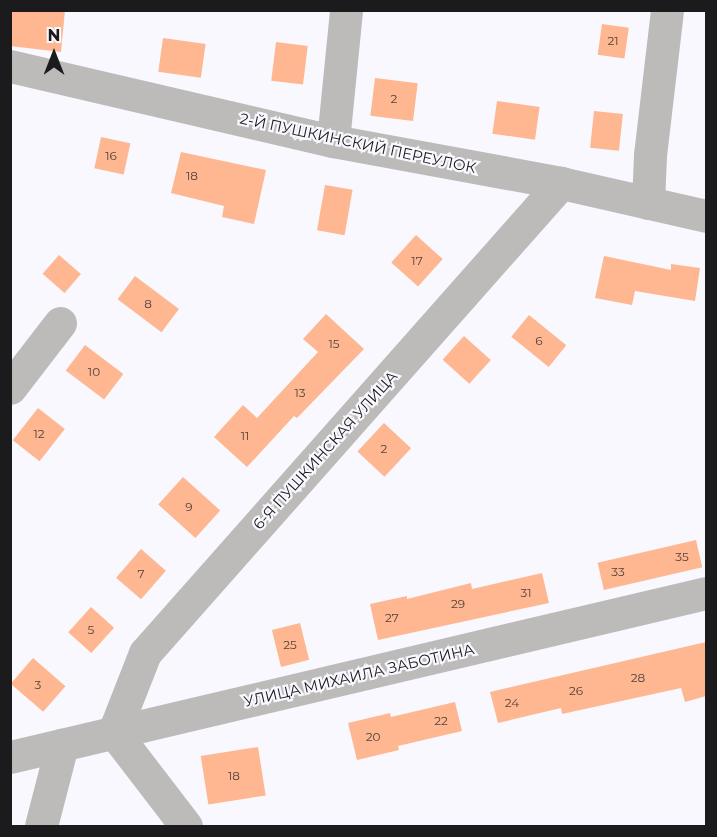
<!DOCTYPE html>
<meta charset="utf-8">
<style>
body{margin:0}
#map{position:relative;width:717px;height:837px;overflow:hidden;background:#f8f8fe;font-family:Montserrat,sans-serif}
div>[style]{position:absolute}
.building>*{inset:0;background:#feb791;transform-origin:0 0}
.minor>*{height:33px;margin:-16.5px;padding:0 16.5px;transform-origin:16.5px;border-radius:16.5px;background:#bdbaba}
span{translate:-50% -50%;white-space:nowrap;text-align:center;line-height:1.15;-webkit-text-stroke:4.5px #f8f8fe;paint-order:stroke}
.number-label{font-size:12px;color:#54423a}
.number-label span{-webkit-text-stroke-width:0}
.street-label{font-size:15px;color:#1b1b1d}
.frame{position:absolute;inset:0;border:12px solid #1b1b1d;pointer-events:none}
.north{position:absolute;left:24px;top:24px;width:60px;height:60px;-webkit-text-stroke:4px #f8f8fe;paint-order:stroke;rotate:0deg;font-size:16px;font-weight:700;line-height:24px;text-align:center;color:#1b1b1d}
.north::after{content:'';display:block;margin:auto;width:21px;height:27px;background:#1b1b1d;clip-path:polygon(50% 0,100% 100%,50% 72%,0 100%)}
</style>
<div id="map">
<div class="building">
<div style="clip-path:polygon(10px 10px,65px 10px,61px 52px,10px 46px)"></div>
<div style="left:602px;top:24px;width:27px;height:31px;rotate:8deg"></div>
<div style="left:163px;top:38px;width:43px;height:34px;rotate:8deg"></div>
<div style="left:276px;top:42px;width:32px;height:39px;rotate:7deg"></div>
<div style="left:375px;top:78px;width:43px;height:38px;rotate:7deg"></div>
<div style="left:497px;top:101px;width:43px;height:33px;rotate:8deg"></div>
<div style="left:594px;top:111px;width:29px;height:37px;rotate:6deg"></div>
<div style="left:101px;top:137px;width:30px;height:32px;rotate:12deg"></div>
<div style="clip-path:polygon(181px 152px,266px 170px,254px 224px,222px 217px,224px 206px,171px 193px)"></div>
<div style="left:325px;top:185px;width:28px;height:46px;rotate:10deg"></div>
<div style="left:416px;top:235px;width:36px;height:37px;rotate:42deg"></div>
<div style="left:59px;top:255px;width:29px;height:25px;rotate:41deg"></div>
<div style="clip-path:polygon(604px 256px,671px 270px,671px 264px,700px 268px,695px 301px,635px 291px,632px 305px,595px 298px)"></div>
<div style="left:135px;top:276px;width:55px;height:29px;rotate:37deg"></div>
<div style="clip-path:polygon(326px 314px,364px 349px,297px 418px,294px 416px,247px 467px,214px 437px,243px 405px,257px 418px,318px 352px,303px 339px)"></div>
<div style="left:529px;top:315px;width:48px;height:28px;rotate:39deg"></div>
<div style="left:464px;top:336px;width:36px;height:32px;rotate:42deg"></div>
<div style="left:85px;top:345px;width:48px;height:32px;rotate:37deg"></div>
<div style="left:38px;top:408px;width:34px;height:41px;rotate:38deg"></div>
<div style="left:384px;top:423px;width:37px;height:39px;rotate:43deg"></div>
<div style="left:183px;top:477px;width:50px;height:37px;rotate:42deg"></div>
<div style="left:696px;top:540px;width:28px;height:101px;rotate:77deg"></div>
<div style="left:141px;top:549px;width:33px;height:38px;rotate:41deg"></div>
<div style="clip-path:polygon(542px 573px,549px 603px,378px 640px,370px 604px,407px 596px,407px 599px,471px 583px,472px 589px)"></div>
<div style="left:91px;top:607px;width:31px;height:34px;rotate:42deg"></div>
<div style="left:300px;top:623px;width:38px;height:29px;rotate:76deg"></div>
<div style="clip-path:polygon(706px 642px,706px 696px,685px 702px,681px 688px,562px 714px,561px 708px,498px 723px,490px 692px)"></div>
<div style="left:33px;top:658px;width:43px;height:34px;rotate:41deg"></div>
<div style="clip-path:polygon(455px 702px,462px 731px,398px 746px,399px 750px,357px 760px,348px 723px,390px 713px,391px 717px)"></div>
<div style="left:258px;top:747px;width:49px;height:58px;rotate:81deg"></div>
</div>
<div class="minor">
<div style="left:10px;top:66px;width:332px;rotate:13.1deg"></div>
<div style="left:333px;top:141px;width:232px;rotate:10.4deg"></div>
<div style="left:561px;top:183px;width:149px;rotate:12.8deg"></div>
<div style="left:333px;top:141px;width:132px;rotate:-84.3deg"></div>
<div style="left:648px;top:203px;width:48px;rotate:-87.6deg"></div>
<div style="left:650px;top:155px;width:146px;rotate:-83.3deg"></div>
<div style="left:10px;top:388px;width:82px;rotate:-52.4deg"></div>
<div style="left:10px;top:757px;width:715px;rotate:-13.26deg"></div>
<div style="left:41px;top:826px;width:84px;rotate:-75.5deg"></div>
<div style="left:186px;top:826px;width:118px;rotate:-127.5deg"></div>
<div style="left:114px;top:732px;width:85px;rotate:-68.6deg"></div>
<div style="left:145px;top:653px;width:628px;rotate:-48.49deg"></div>
</div>
<div class="number-label">
<span style="left:613px;top:41px">21</span>
<span style="left:394px;top:99px">2</span>
<span style="left:111px;top:156px">16</span>
<span style="left:192px;top:176px">18</span>
<span style="left:417px;top:261px">17</span>
<span style="left:148px;top:304px">8</span>
<span style="left:539px;top:341px">6</span>
<span style="left:334px;top:344px">15</span>
<span style="left:94px;top:372px">10</span>
<span style="left:300px;top:393px">13</span>
<span style="left:39px;top:434px">12</span>
<span style="left:245px;top:436px">11</span>
<span style="left:384px;top:449px">2</span>
<span style="left:189px;top:507px">9</span>
<span style="left:682px;top:557px">35</span>
<span style="left:618px;top:572px">33</span>
<span style="left:141px;top:574px">7</span>
<span style="left:526px;top:593px">31</span>
<span style="left:458px;top:604px">29</span>
<span style="left:392px;top:618px">27</span>
<span style="left:91px;top:630px">5</span>
<span style="left:290px;top:645px">25</span>
<span style="left:638px;top:678px">28</span>
<span style="left:38px;top:685px">3</span>
<span style="left:576px;top:691px">26</span>
<span style="left:512px;top:703px">24</span>
<span style="left:441px;top:721px">22</span>
<span style="left:373px;top:737px">20</span>
<span style="left:234px;top:776px">18</span>
</div>
<div class="street-label">
<span style="left:358px;top:143px;rotate:12deg">2-Й ПУШКИНСКИЙ ПЕРЕУЛОК</span>
<span style="left:325px;top:450px;rotate:-48deg">6-Я ПУШКИНСКАЯ УЛИЦА</span>
<span style="left:359px;top:675px;rotate:-13deg">УЛИЦА МИХАИЛА ЗАБОТИНА</span>
</div>
<div class="frame"></div>
<div class="north">N</div>
</div>
